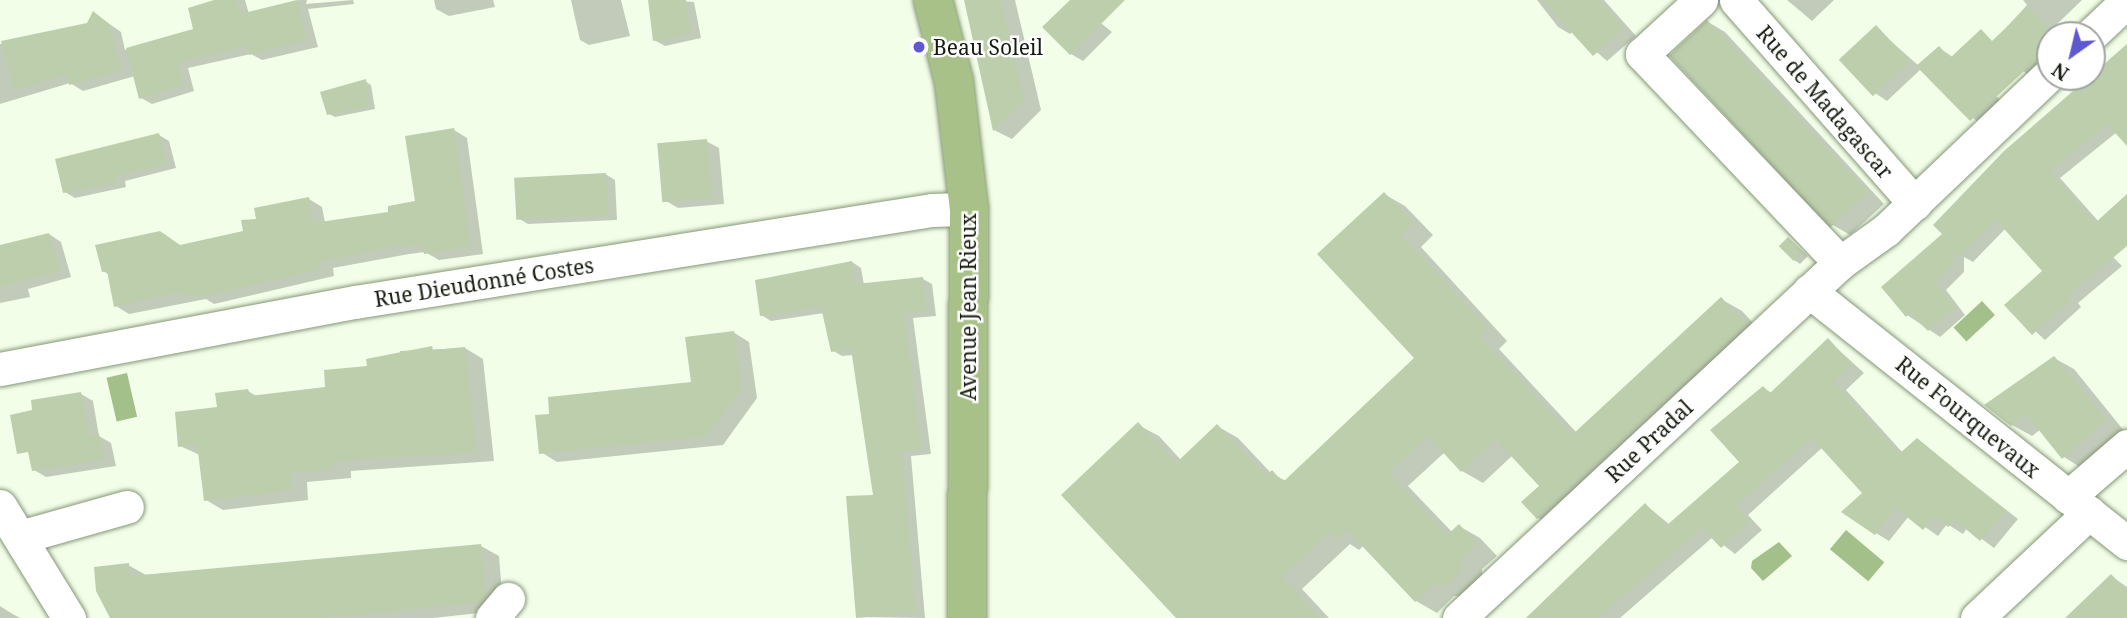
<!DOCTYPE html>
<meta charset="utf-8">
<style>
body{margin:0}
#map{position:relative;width:2127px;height:618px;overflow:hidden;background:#f3fee9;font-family:"Noto Serif",serif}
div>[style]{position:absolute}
.water>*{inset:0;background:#a3bf8a;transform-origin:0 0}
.shadow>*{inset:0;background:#0003}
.building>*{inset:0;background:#bdcead;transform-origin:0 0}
.roads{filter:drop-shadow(0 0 2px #869777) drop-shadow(0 0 2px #869777)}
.minor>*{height:33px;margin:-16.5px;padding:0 16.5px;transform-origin:16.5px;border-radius:16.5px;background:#fff}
.major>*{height:38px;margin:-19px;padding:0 19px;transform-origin:19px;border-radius:19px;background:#a7c188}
.dots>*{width:19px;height:19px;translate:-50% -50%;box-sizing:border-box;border:4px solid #fff;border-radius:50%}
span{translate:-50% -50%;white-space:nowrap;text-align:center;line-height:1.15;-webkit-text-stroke:5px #fff;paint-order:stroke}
.poi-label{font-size:21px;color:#151c0f}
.left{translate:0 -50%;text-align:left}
.street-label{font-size:21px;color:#151c0f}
.north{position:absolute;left:2036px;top:21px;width:70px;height:70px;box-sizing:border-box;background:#fff;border:2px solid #a1a49f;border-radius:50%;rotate:214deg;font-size:19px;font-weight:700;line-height:28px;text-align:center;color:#151c0f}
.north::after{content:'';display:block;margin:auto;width:24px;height:32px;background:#5e58d1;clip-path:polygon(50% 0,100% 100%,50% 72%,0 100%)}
</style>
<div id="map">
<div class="water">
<div style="left:1982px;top:301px;width:19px;height:39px;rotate:47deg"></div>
<div style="left:127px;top:373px;width:45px;height:21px;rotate:77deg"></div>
<div style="left:1846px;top:530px;width:50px;height:25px;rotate:40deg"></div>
<div style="clip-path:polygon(1779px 542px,1792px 556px,1763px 581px,1751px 568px,1752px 561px)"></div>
</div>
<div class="shadow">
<div style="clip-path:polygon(214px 0,245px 0,249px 14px,299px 0,307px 0,306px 4px,353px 0,354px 4px,308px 9px,318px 47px,262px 60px,251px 54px,188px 68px,194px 91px,152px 104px,141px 98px,135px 76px,83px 91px,70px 83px,0 104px,0 44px,88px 25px,94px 13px,121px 32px,125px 50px,195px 31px)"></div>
<div style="clip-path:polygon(434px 0,493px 0,495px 7px,449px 16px,436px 9px)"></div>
<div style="clip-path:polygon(571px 0,621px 0,630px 36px,589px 45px,580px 40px)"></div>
<div style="clip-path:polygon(667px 0,694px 2px,701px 38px,665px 46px,654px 40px)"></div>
<div style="clip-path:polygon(966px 0,1015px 0,1041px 110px,1012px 139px,994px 130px)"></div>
<div style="clip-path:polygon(1072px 0,1112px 32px,1083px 61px,1071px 54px)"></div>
<div style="clip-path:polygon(1537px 0,1604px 0,1636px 36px,1607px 61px,1573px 31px,1570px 34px,1558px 27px)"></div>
<div style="clip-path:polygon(1787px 0,1834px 0,1812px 21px)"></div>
<div style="clip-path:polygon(2023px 0,2082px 0,2052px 29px,2057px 35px,2050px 35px,2050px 65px,2033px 80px,1993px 42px,2027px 5px)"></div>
<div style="clip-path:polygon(1708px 22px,1725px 32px,1884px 204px,1850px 235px,1833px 225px)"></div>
<div style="clip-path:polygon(1876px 28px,1919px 66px,1939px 48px,1950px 55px,2005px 104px,1982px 126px,1921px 69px,1887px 101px,1875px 93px)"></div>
<div style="clip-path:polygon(2127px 46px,2127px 140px,2117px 132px,2060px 178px,2099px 222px,2127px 196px,2127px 244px,2113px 257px,2122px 266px,2078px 303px,2081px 307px,2045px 340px,2007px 305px,2045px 271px,2006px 228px,1973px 262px,1964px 257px,1964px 272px,1946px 290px,1965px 315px,1940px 337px,1907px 315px,1944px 234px)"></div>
<div style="clip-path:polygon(365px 81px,371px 85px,375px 109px,335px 117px,329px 114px)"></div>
<div style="clip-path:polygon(454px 130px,467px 138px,483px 254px,439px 260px,425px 252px,409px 254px,333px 268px,334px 276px,214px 304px,206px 299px,129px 314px,116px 306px,108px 274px,103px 271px,245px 232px,258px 220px,309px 199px,322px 207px,325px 223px,390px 213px,417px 202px)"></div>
<div style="clip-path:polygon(159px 135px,169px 141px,176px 168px,125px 181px,126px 187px,75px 198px,65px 192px)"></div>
<div style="clip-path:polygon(706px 141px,719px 148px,724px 204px,678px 208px,666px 201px)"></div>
<div style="clip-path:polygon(605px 174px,615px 180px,617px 220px,528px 224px,518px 218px)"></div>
<div style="clip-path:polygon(1384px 194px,1405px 206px,1433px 235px,1421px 247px,1507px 341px,1499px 349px,1577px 433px,1721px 299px,1742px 311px,1766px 337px,1559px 529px,1538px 518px,1541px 486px,1513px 455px,1483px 483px,1462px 471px,1445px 452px,1408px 486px,1452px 532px,1459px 526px,1480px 538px,1497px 556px,1482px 569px,1482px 583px,1467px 597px,1454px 596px,1437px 613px,1416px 601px,1364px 545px,1359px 550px,1350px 544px,1302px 589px,1329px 618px,1178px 618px,1138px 425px,1159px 436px,1181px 460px,1217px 426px,1238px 438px,1271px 473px,1286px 481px,1417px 358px)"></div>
<div style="clip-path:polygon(49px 234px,61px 242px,71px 277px,28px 289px,30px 297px,0 303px,0 247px)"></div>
<div style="clip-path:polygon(1789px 239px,1808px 256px,1800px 264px,1794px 260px)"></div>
<div style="clip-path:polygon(852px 262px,861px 268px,864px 285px,923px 279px,932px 284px,936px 316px,913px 318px,931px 454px,911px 456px,925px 618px,857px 617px,875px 496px,853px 355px,842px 356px,832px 350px,824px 313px,771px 321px,761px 315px)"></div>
<div style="clip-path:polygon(733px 332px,749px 342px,757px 398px,723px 445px,557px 462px,541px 452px,551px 416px,693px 384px)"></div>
<div style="clip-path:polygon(1828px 340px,1864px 373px,1846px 390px,1903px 453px,1917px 440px,2018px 519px,1994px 548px,1967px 528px,1963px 534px,1947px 524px,1938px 536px,1909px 516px,1889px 541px,1876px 533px,1865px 493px,1823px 447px,1748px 515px,1762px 530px,1735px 554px,1713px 537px,1620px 618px,1526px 618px,1646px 505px,1670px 525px,1742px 462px,1763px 388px,1772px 393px)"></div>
<div style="clip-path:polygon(465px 348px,483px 359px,494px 461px,351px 471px,351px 478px,307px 482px,308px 500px,223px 510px,206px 500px,200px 455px,180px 446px,219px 408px,248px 391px,258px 397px,327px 389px,400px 357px,400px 351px)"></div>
<div style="clip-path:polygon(2054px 358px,2074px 369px,2125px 432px,2083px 469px,2064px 457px,2041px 429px,2032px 436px,2012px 425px)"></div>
<div style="clip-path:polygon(81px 394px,93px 401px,99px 436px,111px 443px,116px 466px,46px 477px,34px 470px)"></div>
<div style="clip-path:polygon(481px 546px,499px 556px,503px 606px,498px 611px,433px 618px,119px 618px,128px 565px,146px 575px)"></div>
<div style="clip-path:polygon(2111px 576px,2127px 587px,2127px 618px,2068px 618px)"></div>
<div style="clip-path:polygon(0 606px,11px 613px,20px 618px,0 618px)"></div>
</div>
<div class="building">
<div style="clip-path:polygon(214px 0,236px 0,240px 14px,297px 0,307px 41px,249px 55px,247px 46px,178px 62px,183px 85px,139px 99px,126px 48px,193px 29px,188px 8px)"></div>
<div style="clip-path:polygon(648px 0,686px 0,691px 33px,653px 41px)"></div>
<div style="clip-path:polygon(964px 0,1001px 0,1024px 100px,993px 131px)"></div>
<div style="clip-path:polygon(1070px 0,1125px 0,1070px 55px,1042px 27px)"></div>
<div style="clip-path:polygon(1542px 0,1600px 0,1624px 29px,1593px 56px)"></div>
<div style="clip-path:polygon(2028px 7px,2053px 35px,2050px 47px,1970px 121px,1916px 66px,1939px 46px,1950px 58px,1981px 29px,1992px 41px)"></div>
<div style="clip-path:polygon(93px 11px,109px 24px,122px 71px,69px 85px,67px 75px,14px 90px,1px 41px,87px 23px)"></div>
<div style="left:1707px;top:20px;width:236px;height:52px;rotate:47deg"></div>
<div style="left:1876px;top:25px;width:50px;height:51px;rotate:47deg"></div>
<div style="clip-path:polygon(2127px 44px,2127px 146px,2107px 124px,2050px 171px,2095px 223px,2127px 194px,2127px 246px,2068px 296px,2071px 300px,2032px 335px,2004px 305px,2042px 271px,1996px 220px,1960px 257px,1953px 249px,1953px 265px,1936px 283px,1955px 308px,1928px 331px,1910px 313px,1906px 317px,1881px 287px,1942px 234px,1933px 225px,2004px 151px)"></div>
<div style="clip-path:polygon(366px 79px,369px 106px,327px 115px,320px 92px)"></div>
<div style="clip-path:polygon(454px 128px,471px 247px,424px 254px,421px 244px,394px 247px,320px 261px,321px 269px,258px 284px,199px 297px,178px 292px,114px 307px,107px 271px,102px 272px,95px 245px,160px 231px,180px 245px,243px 231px,241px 220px,256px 219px,254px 208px,309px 197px,313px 223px,388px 212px,388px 206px,415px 201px,405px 136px)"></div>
<div style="clip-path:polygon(159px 133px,167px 163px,115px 176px,117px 182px,63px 193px,55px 159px)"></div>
<div style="left:707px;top:139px;width:59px;height:50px;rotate:85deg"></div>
<div style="left:606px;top:173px;width:42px;height:92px;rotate:87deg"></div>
<div style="clip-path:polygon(1384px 192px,1414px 223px,1401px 235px,1488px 328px,1479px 337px,1572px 435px,1721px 297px,1746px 324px,1537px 519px,1521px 502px,1539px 486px,1496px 440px,1461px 472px,1428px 436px,1389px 473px,1447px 535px,1459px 524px,1477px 544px,1462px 557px,1462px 571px,1446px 586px,1433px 585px,1415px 602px,1347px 530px,1337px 539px,1330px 532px,1282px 577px,1321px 618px,1176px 618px,1061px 495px,1138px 422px,1176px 463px,1217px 424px,1266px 476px,1272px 470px,1283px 482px,1414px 358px,1317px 254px)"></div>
<div style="clip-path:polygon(49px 233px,60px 271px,0 286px,0 245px)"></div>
<div style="left:1788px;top:237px;width:21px;height:13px;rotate:45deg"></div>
<div style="clip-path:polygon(852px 261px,856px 284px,923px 277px,927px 311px,904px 313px,922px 450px,902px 451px,916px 613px,856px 618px,846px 496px,873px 495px,851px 349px,831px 352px,821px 307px,760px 316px,755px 280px)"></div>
<div style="clip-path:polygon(734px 331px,742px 389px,707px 436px,539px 454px,535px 415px,549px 414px,548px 397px,691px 382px,685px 337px)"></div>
<div style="clip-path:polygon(1828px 338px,1852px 365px,1834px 382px,1899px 454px,1917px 438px,2006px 511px,1980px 541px,1955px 520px,1948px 527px,1935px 516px,1923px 530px,1896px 508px,1875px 535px,1841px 512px,1862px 493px,1812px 438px,1736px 506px,1750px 522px,1721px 548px,1702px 528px,1598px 618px,1526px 618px,1645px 503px,1666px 526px,1739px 462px,1710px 430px,1763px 386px,1770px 393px)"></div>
<div style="clip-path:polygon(432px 346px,433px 350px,465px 347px,477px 452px,333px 461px,334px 469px,290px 473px,291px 490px,204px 501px,197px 444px,178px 447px,175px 412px,217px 407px,215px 393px,248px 389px,250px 396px,325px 387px,324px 370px,367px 366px,366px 359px)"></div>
<div style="clip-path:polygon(2054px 356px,2107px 420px,2062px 459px,2026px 414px,2011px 426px,1984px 405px)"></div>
<div style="clip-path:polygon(81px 392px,89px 436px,99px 434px,104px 460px,32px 471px,28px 452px,17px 454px,10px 415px,32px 410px,31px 400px)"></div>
<div style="clip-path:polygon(481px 544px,486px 596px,480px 602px,326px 618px,110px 618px,96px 591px,94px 567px,129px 563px,130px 576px)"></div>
<div style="clip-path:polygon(2111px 574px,2127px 591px,2127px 618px,2065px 618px)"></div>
</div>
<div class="roads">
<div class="minor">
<div style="left:1701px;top:0;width:80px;rotate:137.5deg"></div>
<div style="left:1642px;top:54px;width:288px;rotate:46.5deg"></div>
<div style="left:1736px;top:0;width:271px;rotate:48.7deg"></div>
<div style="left:2091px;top:35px;width:50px;rotate:-43.4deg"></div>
<div style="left:1809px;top:291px;width:406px;rotate:38.4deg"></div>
<div style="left:0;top:369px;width:361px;rotate:-10.7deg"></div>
<div style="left:355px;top:302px;width:584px;rotate:-9.06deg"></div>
<div style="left:932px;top:210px;width:37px;rotate:-2deg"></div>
<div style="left:2068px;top:497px;width:78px;rotate:-40.8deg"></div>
<div style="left:0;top:506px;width:132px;rotate:58.4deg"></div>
<div style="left:20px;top:537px;width:111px;rotate:-15.7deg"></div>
<div style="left:492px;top:618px;width:25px;rotate:-50deg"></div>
<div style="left:1459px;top:618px;width:521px;rotate:-42.98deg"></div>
<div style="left:1840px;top:263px;width:57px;rotate:-35.7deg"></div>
<div style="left:1886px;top:230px;width:226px;rotate:-43.6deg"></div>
<div style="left:1977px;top:618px;width:154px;rotate:-43.2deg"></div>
</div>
<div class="major">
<div style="left:933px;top:0;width:85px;rotate:75.6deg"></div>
<div style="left:954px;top:82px;width:128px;rotate:83.3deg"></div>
<div style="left:969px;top:209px;width:409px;rotate:90.3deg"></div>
</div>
</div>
<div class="dots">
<div style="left:919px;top:47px;background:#5e58d1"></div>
</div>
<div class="poi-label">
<span class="left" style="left:933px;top:47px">Beau Soleil</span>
</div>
<div class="street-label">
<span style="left:1825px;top:102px;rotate:49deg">Rue de Madagascar</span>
<span style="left:484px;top:282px;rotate:-9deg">Rue Dieudonné Costes</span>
<span style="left:968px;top:307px;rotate:-90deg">Avenue Jean Rieux</span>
<span style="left:1968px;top:417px;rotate:39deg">Rue Fourquevaux</span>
<span style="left:1649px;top:441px;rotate:-43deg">Rue Pradal</span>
</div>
<div class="north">N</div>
</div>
